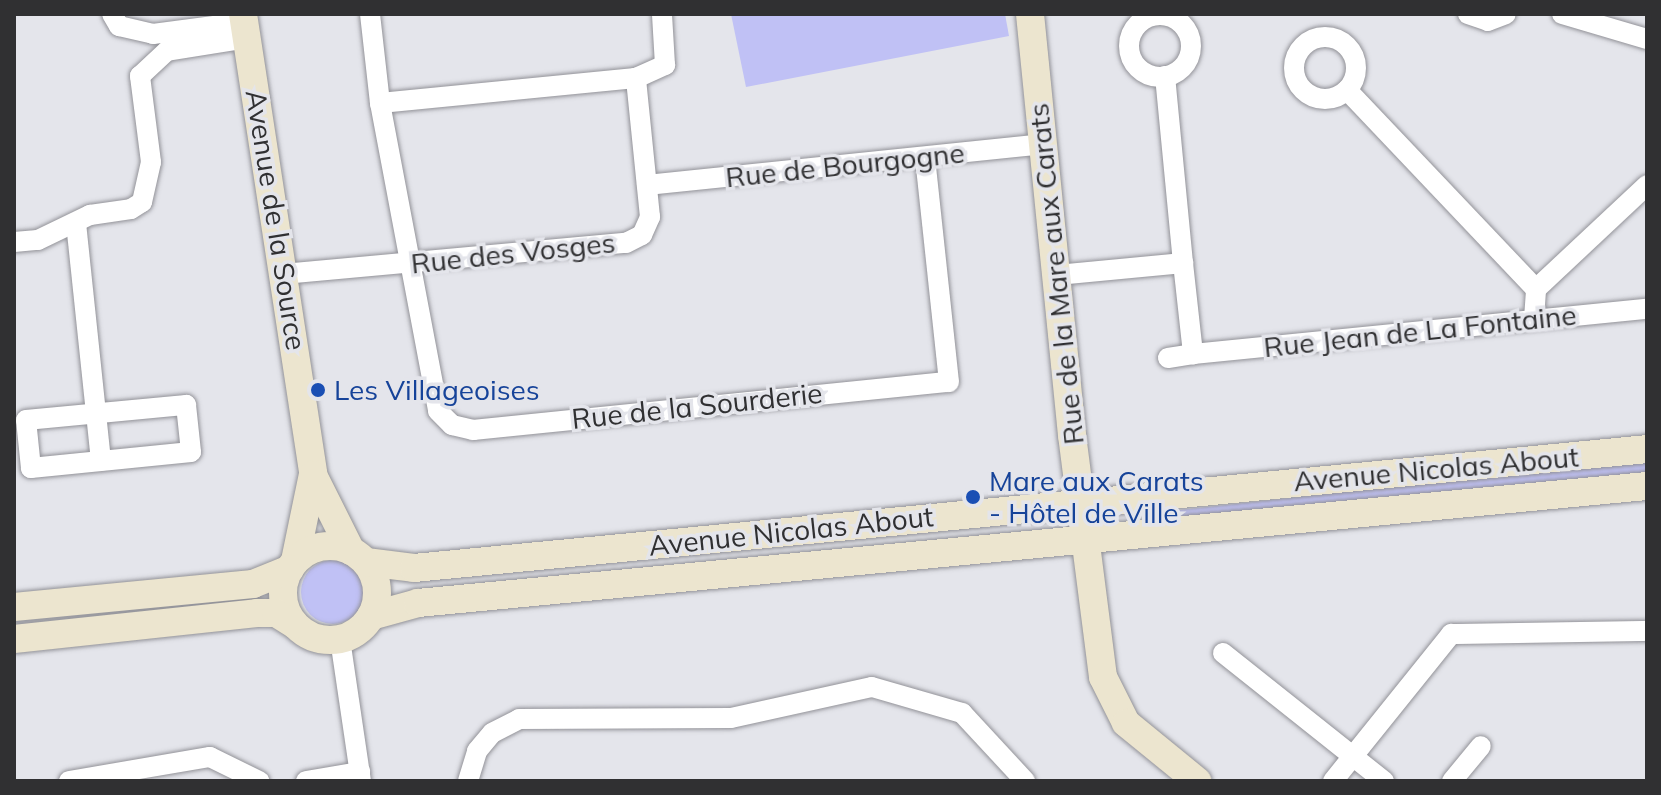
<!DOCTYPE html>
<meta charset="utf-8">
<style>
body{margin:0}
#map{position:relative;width:1661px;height:795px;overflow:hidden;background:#e4e5eb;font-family:Mulish,sans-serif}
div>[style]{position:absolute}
.green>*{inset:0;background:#c0c1f5}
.round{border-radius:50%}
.roads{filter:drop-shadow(0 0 2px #929298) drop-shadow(0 0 2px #929298)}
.street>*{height:20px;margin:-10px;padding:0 10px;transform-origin:10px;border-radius:10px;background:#fff}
.street>.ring{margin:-10px;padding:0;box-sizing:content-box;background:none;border:20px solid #fff;border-radius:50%}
.secondary>*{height:28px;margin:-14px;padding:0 14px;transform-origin:14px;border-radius:14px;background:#ece5cf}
.secondary>.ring{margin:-14px;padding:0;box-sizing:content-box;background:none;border:28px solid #ece5cf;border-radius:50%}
.dots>*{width:22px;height:22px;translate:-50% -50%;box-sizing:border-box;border:4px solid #e4e5eb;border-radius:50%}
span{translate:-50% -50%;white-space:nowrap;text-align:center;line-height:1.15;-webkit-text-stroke:7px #e4e5eb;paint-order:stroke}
.street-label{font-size:28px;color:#303032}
.transit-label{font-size:28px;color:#164399}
.left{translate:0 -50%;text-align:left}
.frame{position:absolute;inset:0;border:16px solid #303032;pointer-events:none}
</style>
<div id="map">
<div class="green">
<div style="clip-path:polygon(731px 14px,1005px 14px,1009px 36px,746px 87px)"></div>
<div style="clip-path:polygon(1647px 459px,1647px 475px,1144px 520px,1143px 514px)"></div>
<div class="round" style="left:301px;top:560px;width:64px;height:64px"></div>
</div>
<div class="roads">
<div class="street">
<div style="left:112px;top:14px;width:14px;rotate:60deg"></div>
<div style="left:119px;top:26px;width:35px;rotate:13deg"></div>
<div style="left:153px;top:34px;width:92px;rotate:-7.5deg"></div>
<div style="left:370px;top:14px;width:90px;rotate:83.6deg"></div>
<div style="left:380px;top:103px;width:313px;rotate:79.3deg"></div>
<div style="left:438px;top:411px;width:20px;rotate:45deg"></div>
<div style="left:452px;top:425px;width:22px;rotate:13deg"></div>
<div style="left:473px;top:430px;width:478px;rotate:-5.8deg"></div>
<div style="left:949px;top:382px;width:224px;rotate:-96.1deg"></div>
<div style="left:1468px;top:14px;width:21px;rotate:19deg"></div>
<div style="left:1488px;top:21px;width:19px;rotate:-21deg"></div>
<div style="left:1562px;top:14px;width:89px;rotate:16.4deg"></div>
<div class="ring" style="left:1129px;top:15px;width:42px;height:42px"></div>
<div class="ring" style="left:1294px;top:37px;width:42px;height:42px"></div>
<div style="left:1165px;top:76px;width:188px;rotate:84.5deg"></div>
<div style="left:1347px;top:90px;width:274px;rotate:46.5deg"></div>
<div style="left:380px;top:103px;width:257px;rotate:-5.6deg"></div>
<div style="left:647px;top:185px;width:399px;rotate:-5.9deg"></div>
<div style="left:76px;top:223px;width:239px;rotate:84deg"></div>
<div style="left:14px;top:242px;width:24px;rotate:-5deg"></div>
<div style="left:38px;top:240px;width:58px;rotate:-25.7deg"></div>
<div style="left:90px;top:215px;width:41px;rotate:-8.3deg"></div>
<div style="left:131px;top:209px;width:13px;rotate:-32deg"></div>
<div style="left:142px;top:202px;width:41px;rotate:-77.3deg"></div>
<div style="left:151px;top:162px;width:87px;rotate:-97.3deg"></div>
<div style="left:140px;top:76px;width:37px;rotate:-43deg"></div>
<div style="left:167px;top:51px;width:81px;rotate:-9.2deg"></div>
<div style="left:283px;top:274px;width:344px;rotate:-5.2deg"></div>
<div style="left:626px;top:243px;width:18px;rotate:-27deg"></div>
<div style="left:642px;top:235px;width:20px;rotate:-66deg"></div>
<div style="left:650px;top:217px;width:140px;rotate:-95.8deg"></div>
<div style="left:636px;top:78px;width:32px;rotate:-24deg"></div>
<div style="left:665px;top:65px;width:51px;rotate:-93.4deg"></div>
<div style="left:1057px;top:275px;width:127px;rotate:-5.4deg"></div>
<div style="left:1183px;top:263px;width:92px;rotate:83.7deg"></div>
<div style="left:1193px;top:354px;width:456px;rotate:-5.7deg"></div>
<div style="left:1534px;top:319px;width:30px;rotate:-86deg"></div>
<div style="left:1536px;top:289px;width:152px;rotate:-43.1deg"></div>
<div style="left:1168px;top:358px;width:25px;rotate:-9deg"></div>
<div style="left:186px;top:405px;width:47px;rotate:83.9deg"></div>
<div style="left:191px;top:452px;width:161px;rotate:174.3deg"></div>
<div style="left:31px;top:468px;width:48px;rotate:-95.9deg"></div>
<div style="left:26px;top:420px;width:161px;rotate:-5.4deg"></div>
<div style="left:340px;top:639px;width:144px;rotate:81.6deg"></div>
<div style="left:1223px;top:653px;width:206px;rotate:38.5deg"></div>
<div style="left:69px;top:781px;width:143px;rotate:-9.7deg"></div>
<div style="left:210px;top:757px;width:55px;rotate:26.1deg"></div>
<div style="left:306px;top:781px;width:55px;rotate:-9.5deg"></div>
<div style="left:468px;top:781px;width:31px;rotate:-73deg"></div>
<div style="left:477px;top:751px;width:23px;rotate:-50deg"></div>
<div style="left:492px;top:733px;width:30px;rotate:-27deg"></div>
<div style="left:519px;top:719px;width:212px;rotate:-0.3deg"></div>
<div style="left:731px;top:718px;width:144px;rotate:-12.4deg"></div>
<div style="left:872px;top:687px;width:94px;rotate:16.1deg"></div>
<div style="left:962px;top:713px;width:93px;rotate:47.2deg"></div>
<div style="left:1333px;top:781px;width:189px;rotate:-51.2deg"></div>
<div style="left:1451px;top:634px;width:196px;rotate:-0.9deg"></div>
<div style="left:1452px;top:781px;width:45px;rotate:-50.4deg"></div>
</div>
<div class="secondary">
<div style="left:243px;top:14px;width:465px;rotate:81.3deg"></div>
<div style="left:313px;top:474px;width:89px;rotate:101.7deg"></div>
<div style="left:1030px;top:14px;width:423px;rotate:84.3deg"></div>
<div style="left:1072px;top:435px;width:244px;rotate:82.7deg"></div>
<div style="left:1103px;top:677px;width:51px;rotate:63.4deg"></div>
<div style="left:1126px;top:723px;width:92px;rotate:39.2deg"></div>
<div style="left:313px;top:475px;width:85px;rotate:63.4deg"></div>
<div class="ring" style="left:283px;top:546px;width:66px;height:66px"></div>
<div style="left:366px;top:562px;width:48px;rotate:7.1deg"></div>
<div style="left:414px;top:568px;width:1239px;rotate:-5.51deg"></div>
<div style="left:14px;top:607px;width:240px;rotate:-5.5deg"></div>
<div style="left:253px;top:584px;width:40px;rotate:-22deg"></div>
<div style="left:371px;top:616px;width:49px;rotate:-15.5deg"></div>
<div style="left:418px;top:603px;width:1235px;rotate:-5.44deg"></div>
<div style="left:14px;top:639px;width:244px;rotate:-6.1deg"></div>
<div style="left:257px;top:613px;width:19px"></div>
<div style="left:276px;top:613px;width:22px;rotate:32deg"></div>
</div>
</div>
<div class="dots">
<div style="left:318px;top:390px;background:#1a4fb4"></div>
<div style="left:973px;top:497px;background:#1a4fb4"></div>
</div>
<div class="street-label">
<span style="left:845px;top:165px;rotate:-6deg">Rue de Bourgogne</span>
<span style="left:276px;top:220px;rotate:81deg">Avenue de la Source</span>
<span style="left:513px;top:253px;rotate:-6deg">Rue des Vosges</span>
<span style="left:1056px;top:274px;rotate:-96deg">Rue de la Mare aux Carats</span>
<span style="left:1420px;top:331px;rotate:-6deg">Rue Jean de La Fontaine</span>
<span style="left:697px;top:406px;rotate:-6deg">Rue de la Sourderie</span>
<span style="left:1436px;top:469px;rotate:-5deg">Avenue Nicolas About</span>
<span style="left:791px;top:531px;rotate:-6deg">Avenue Nicolas About</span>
</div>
<div class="transit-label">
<span class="left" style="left:334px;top:390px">Les Villageoises</span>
<span class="left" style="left:989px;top:497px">Mare aux Carats<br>- Hôtel de Ville</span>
</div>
<div class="frame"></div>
</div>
